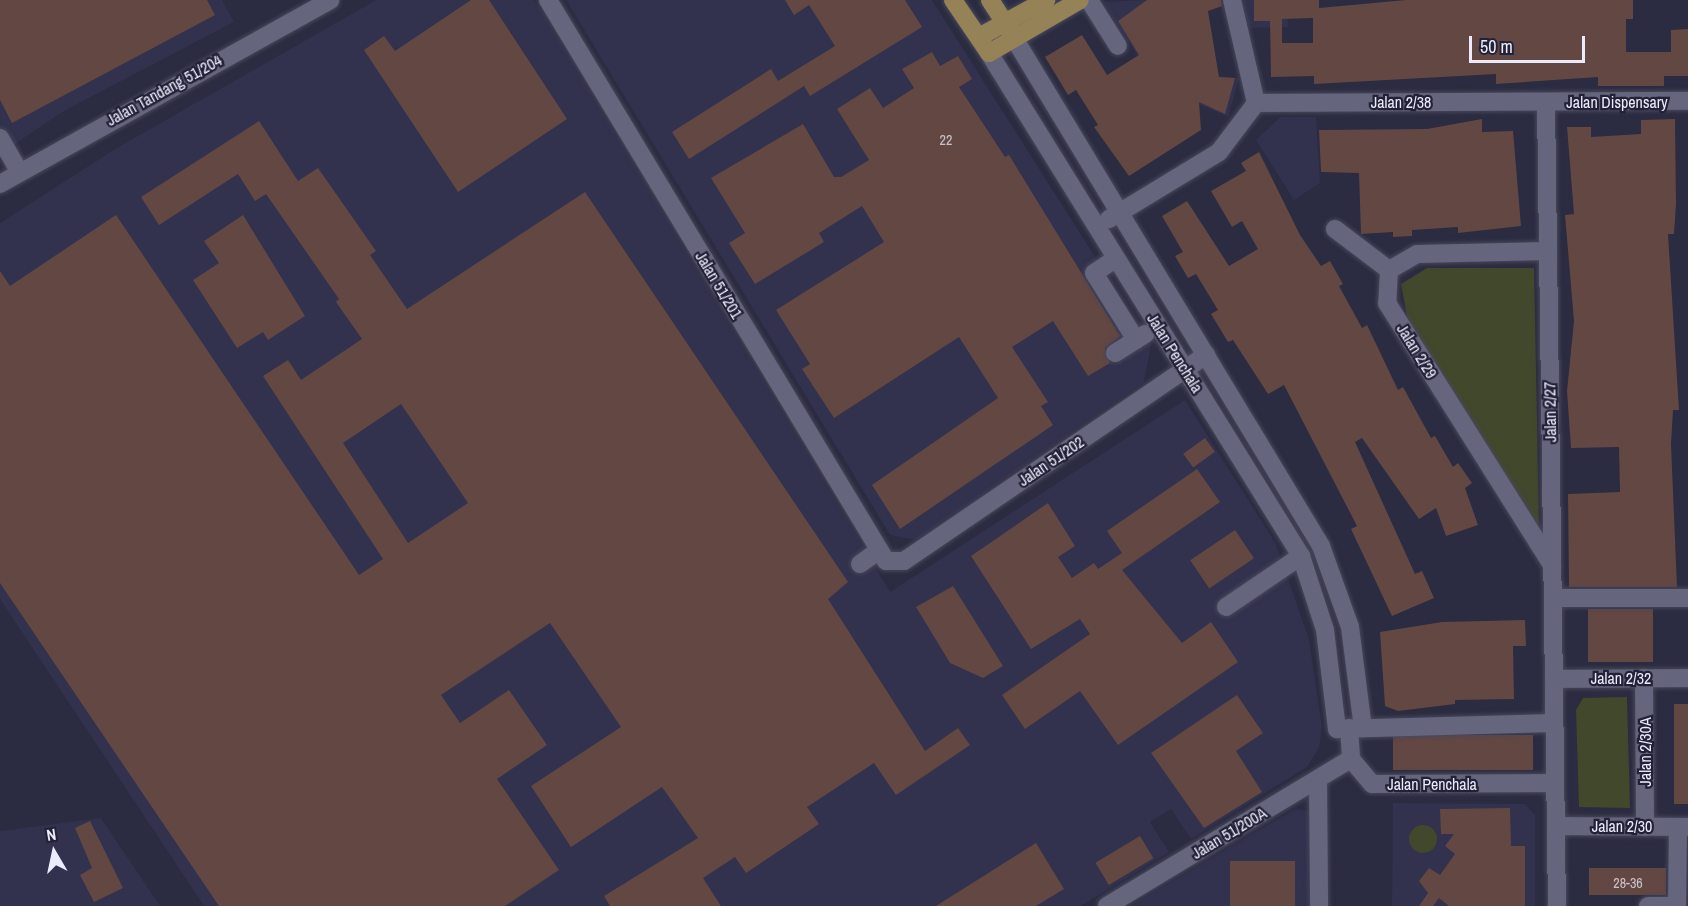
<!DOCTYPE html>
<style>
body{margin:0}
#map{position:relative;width:1688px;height:906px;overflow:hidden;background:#2b2b41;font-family:"Archivo Narrow",sans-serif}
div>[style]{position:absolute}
.built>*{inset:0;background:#32314e}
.green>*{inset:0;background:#41482b}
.round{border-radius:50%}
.building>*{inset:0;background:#634743;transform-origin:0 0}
.roads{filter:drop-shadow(0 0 2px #48475a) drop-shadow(0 0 2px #48475a)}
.minor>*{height:18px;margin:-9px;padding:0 9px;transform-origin:9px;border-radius:9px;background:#65657e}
.major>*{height:18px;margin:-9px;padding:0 9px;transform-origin:9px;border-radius:9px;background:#958256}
span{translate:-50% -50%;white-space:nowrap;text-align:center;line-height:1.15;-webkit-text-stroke:4.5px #222137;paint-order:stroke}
.number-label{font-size:14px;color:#c9c3cd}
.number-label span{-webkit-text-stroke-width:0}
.street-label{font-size:16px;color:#ebecfb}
.north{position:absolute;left:24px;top:822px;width:60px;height:60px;-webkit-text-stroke:4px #222137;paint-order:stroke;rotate:351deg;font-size:16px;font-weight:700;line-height:24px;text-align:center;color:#ebecfb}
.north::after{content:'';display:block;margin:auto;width:21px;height:27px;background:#ebecfb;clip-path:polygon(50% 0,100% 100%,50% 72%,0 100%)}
.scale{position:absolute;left:1469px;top:36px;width:116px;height:27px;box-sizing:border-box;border:3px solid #ebecfb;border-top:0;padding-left:8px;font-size:18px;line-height:21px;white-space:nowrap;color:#ebecfb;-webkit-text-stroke:4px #222137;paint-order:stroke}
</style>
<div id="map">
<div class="built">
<div style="clip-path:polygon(0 0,222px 0,234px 22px,64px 111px,0 154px)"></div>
<div style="clip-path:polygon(376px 0,534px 0,890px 592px,1185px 400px,1275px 542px,1309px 639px,1322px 727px,1319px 748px,1307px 767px,1191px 839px,1171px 809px,1150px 822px,1169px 852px,1081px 906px,204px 906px,0 599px,0 223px,115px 149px)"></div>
<div style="clip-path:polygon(566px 0,932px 0,1151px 345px,1144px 382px,915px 540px,890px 535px)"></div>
<div style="clip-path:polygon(1145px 0,1176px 73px,1239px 78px,1228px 117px,1156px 86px,1104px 2px)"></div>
<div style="clip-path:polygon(1243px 0,1287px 0,1288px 27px,1249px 28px)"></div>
<div style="clip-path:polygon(1280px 117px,1316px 117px,1320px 183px,1294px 200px,1256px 140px)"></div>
<div style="clip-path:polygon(1393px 803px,1525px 804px,1535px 815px,1535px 906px,1392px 906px)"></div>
<div style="clip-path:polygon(1295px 809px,1308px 811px,1308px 906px,1131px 906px)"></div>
<div style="clip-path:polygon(101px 818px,160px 906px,0 906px,0 831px)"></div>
</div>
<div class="green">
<div style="clip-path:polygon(1427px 268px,1534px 268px,1539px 527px,1408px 321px,1401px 284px)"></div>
<div style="clip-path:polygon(1627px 697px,1630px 808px,1579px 807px,1576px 710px,1583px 698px)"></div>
<div class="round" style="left:1409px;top:825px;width:28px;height:28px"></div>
</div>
<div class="building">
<div style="clip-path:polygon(0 0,207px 0,215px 15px,12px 123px,0 100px)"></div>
<div style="clip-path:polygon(471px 0,489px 0,567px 119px,458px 192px,364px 50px,384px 36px,395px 51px)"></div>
<div style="clip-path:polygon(785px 0,905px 0,922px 27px,810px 96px,804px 86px,689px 159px,672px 132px,771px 69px,778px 81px,835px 46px,809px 5px,794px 15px)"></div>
<div style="clip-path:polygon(1147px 0,1221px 0,1222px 6px,1208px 11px,1219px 77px,1235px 78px,1225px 114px,1199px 102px,1201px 130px,1129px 176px,1094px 127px,1098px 125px,1076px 90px,1068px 95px,1045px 57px,1082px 35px,1107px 75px,1139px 55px,1118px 21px)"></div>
<div style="clip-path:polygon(evenodd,1254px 0,1319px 0,1319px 8px,1406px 0,1633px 0,1633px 19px,1626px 19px,1626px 52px,1671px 52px,1671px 30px,1688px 29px,1688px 76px,1664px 76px,1664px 86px,1598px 86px,1598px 77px,1496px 84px,1496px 74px,1314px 84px,1314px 76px,1271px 77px,1270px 21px,1254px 21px,1254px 0,1313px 18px,1313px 43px,1282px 43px,1282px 19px,1313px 18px)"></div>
<div style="clip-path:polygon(932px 52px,940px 66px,958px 56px,972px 79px,959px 87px,1005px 157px,1009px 155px,1120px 336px,1105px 348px,1110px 363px,1088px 376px,1053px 321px,1012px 347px,1048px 402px,1041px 406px,1053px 425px,900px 529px,872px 485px,998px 398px,959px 337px,834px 418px,802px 369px,810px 364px,776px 310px,884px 242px,862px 206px,819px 233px,824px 242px,755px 284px,729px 243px,745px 233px,711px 178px,803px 124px,834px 177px,841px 177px,869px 160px,837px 109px,870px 88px,883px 108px,914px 88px,902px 69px)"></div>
<div style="clip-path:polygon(1482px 119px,1482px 132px,1513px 131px,1521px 226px,1458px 233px,1458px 227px,1412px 230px,1412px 236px,1393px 237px,1393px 232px,1361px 234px,1359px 173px,1321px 172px,1319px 130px,1427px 129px)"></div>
<div style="clip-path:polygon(1675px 119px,1676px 204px,1674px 234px,1668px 234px,1679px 410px,1673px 410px,1671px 444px,1677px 587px,1569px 587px,1568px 494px,1620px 492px,1619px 447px,1571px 448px,1567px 391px,1574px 321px,1565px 215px,1574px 214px,1567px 127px,1591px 127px,1591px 137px,1641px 134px,1641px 120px)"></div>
<div style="clip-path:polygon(evenodd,259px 121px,298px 181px,318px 168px,376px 251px,370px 255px,407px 309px,585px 192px,848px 582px,828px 599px,925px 751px,958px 728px,970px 745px,896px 795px,874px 763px,807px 807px,819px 824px,746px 873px,735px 857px,703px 878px,721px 906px,610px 906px,604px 896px,698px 838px,662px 787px,571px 847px,531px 786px,621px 727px,550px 623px,441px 695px,460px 723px,509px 690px,547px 745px,497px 779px,559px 870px,505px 906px,219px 906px,0 583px,0 271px,10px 286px,116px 215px,359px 575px,383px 559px,263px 376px,288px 360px,301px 380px,362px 339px,336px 302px,339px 299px,266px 194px,255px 201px,238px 174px,159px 225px,141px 197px,259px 121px,401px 404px,468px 503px,408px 543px,343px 443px,401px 404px)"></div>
<div style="clip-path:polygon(1259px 152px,1300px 235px,1321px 266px,1330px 261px,1343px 284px,1339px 286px,1362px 328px,1367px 325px,1398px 390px,1403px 387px,1431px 438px,1435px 436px,1453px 467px,1458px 463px,1472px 483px,1465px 488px,1478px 525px,1446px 536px,1436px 508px,1419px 519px,1362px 438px,1355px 442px,1415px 574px,1422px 571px,1434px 598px,1392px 616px,1351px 529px,1357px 526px,1284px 385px,1268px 394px,1233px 340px,1228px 342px,1211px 314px,1218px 310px,1196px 274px,1188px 278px,1175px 256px,1183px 252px,1162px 216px,1187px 201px,1229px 266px,1258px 249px,1242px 221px,1232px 227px,1211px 191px,1246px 171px,1241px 163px)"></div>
<div style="clip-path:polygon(243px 215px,305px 316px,268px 340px,263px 332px,237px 348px,193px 280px,219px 263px,204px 241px)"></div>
<div style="left:1205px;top:438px;width:17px;height:27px;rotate:54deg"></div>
<div style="clip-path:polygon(1197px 469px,1220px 502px,1122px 570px,1182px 643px,1211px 622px,1238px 662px,1118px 745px,1080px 691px,1025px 729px,1002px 695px,1090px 634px,1080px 619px,1031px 649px,971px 556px,1048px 503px,1075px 546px,1058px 557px,1072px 578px,1094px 563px,1098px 569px,1122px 553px,1107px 531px)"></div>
<div style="left:1235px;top:530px;width:34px;height:54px;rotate:56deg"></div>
<div style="clip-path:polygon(953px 586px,1003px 666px,983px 678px,950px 663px,916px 607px)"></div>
<div style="left:1588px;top:609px;width:65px;height:53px"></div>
<div style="clip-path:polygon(1525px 620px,1526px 646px,1513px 646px,1514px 699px,1455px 700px,1455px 704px,1398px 711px,1385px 706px,1380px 632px,1442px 622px)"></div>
<div style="clip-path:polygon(1237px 695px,1263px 733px,1236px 751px,1262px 792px,1204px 828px,1151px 753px)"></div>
<div style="left:1674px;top:704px;width:14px;height:100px"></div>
<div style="left:1533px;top:735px;width:35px;height:140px;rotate:90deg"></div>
<div style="clip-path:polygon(1510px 808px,1511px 846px,1525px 846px,1525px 906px,1449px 906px,1439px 898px,1433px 906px,1419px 906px,1428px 893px,1419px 881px,1429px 868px,1440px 875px,1455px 854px,1445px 846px,1454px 834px,1441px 834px,1440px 809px)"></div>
<div style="clip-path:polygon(90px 821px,123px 888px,94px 902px,80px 875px,92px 868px,75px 828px)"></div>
<div style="left:1140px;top:836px;width:26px;height:52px;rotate:59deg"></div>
<div style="clip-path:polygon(1036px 843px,1064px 889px,1036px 906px,936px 906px)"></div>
<div style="left:1230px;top:861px;width:65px;height:45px"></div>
<div style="left:1666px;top:868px;width:27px;height:77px;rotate:90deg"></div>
</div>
<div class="roads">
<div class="minor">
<div style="left:548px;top:0;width:655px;rotate:58.93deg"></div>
<div style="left:886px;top:561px;width:18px"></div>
<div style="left:904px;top:561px;width:366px;rotate:-34.3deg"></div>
<div style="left:1089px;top:0;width:54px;rotate:57.8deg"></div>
<div style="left:1014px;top:38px;width:594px;rotate:58.85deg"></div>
<div style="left:1321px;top:546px;width:86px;rotate:70.3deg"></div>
<div style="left:1350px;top:627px;width:102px;rotate:82.7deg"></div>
<div style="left:989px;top:53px;width:592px;rotate:58.19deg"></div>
<div style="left:1301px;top:556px;width:78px;rotate:72deg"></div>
<div style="left:1325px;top:630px;width:100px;rotate:83.1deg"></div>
<div style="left:1337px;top:729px;width:217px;rotate:-1.6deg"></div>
<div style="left:1546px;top:102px;width:804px;rotate:89.22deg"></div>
<div style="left:1256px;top:103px;width:432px;rotate:-0.3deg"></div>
<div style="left:0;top:138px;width:38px;rotate:60deg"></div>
<div style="left:0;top:184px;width:378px;rotate:-29.1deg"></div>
<div style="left:1109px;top:219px;width:129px;rotate:-31.3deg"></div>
<div style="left:1219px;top:152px;width:61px;rotate:-52.9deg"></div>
<div style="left:1256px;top:103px;width:106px;rotate:-103.1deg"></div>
<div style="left:1335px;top:229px;width:68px;rotate:37.2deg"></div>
<div style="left:1548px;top:251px;width:131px;rotate:178.7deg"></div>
<div style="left:1417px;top:254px;width:32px;rotate:150deg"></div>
<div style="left:1389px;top:270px;width:33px;rotate:93deg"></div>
<div style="left:1387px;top:303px;width:310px;rotate:57.8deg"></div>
<div style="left:1115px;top:259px;width:25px;rotate:146deg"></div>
<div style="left:1094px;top:273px;width:79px;rotate:57.9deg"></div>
<div style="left:1115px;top:353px;width:36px;rotate:-32deg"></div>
<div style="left:860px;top:564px;width:24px;rotate:-36deg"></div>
<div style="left:1553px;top:598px;width:135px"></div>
<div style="left:1226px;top:607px;width:91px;rotate:-34.2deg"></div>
<div style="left:1644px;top:678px;width:149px;rotate:89.6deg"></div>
<div style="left:1554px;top:679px;width:134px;rotate:-0.4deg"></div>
<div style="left:1349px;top:728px;width:31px;rotate:86deg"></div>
<div style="left:1351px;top:759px;width:33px;rotate:50deg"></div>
<div style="left:1372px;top:784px;width:183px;rotate:-0.3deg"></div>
<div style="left:1318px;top:779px;width:127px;rotate:89.5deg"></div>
<div style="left:1556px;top:826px;width:132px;rotate:0.4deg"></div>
<div style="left:1107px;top:906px;width:285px;rotate:-31.1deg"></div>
<div style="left:1648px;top:906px;width:29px"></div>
<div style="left:1677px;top:906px;width:79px;rotate:-89.3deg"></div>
</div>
<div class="major">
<div style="left:953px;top:0;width:64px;rotate:55.8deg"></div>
<div style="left:989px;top:53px;width:105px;rotate:-30.2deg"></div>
<div style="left:990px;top:0;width:37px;rotate:57deg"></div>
<div style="left:979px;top:37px;width:77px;rotate:-28.9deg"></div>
</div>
</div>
<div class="number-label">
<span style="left:946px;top:140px">22</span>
<span style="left:1628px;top:883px">28-36</span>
</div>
<div class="street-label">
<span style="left:164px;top:90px;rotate:-29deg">Jalan Tandang 51/204</span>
<span style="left:1401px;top:102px">Jalan 2/38</span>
<span style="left:1617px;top:102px">Jalan Dispensary</span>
<span style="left:719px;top:285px;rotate:59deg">Jalan 51/201</span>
<span style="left:1417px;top:351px;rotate:58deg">Jalan 2/29</span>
<span style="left:1175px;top:353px;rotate:58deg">Jalan Penchala</span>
<span style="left:1550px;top:412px;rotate:-91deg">Jalan 2/27</span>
<span style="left:1051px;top:461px;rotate:-34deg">Jalan 51/202</span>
<span style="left:1621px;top:678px">Jalan 2/32</span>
<span style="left:1645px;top:752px;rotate:-90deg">Jalan 2/30A</span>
<span style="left:1432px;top:784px">Jalan Penchala</span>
<span style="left:1622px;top:826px">Jalan 2/30</span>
<span style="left:1229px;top:833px;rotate:-31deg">Jalan 51/200A</span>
</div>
<div class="north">N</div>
<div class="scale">50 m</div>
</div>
